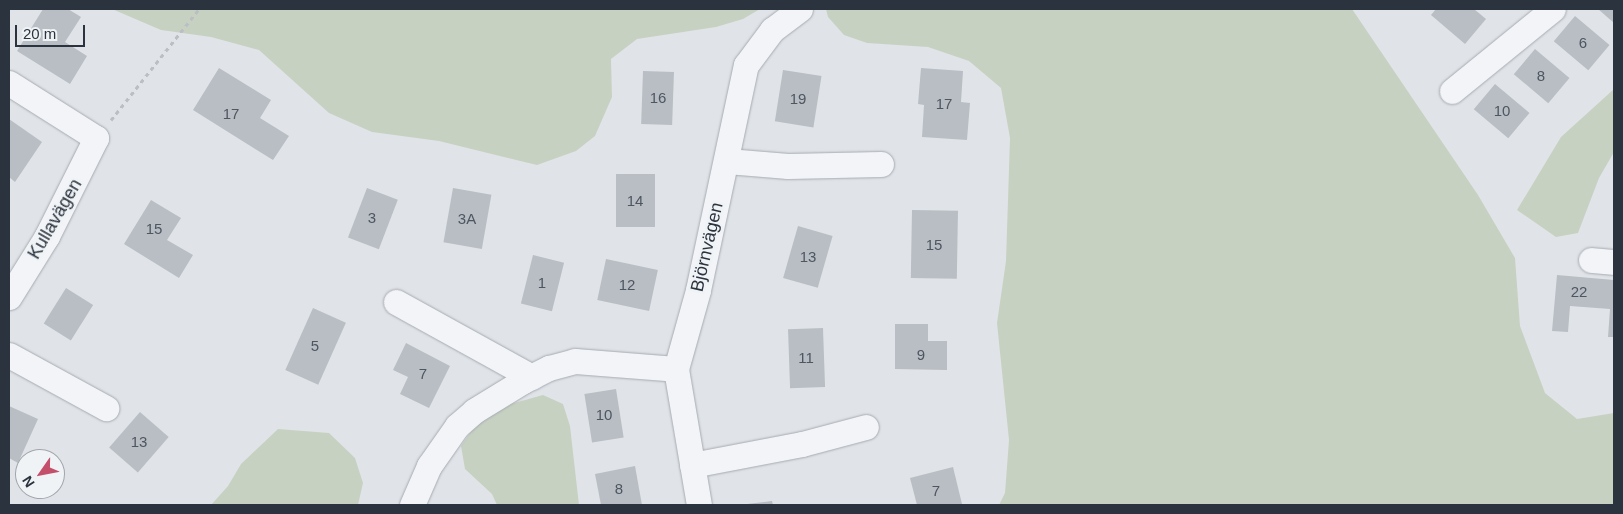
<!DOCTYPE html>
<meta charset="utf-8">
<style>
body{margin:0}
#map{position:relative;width:1623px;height:514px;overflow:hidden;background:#e0e4e8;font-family:Arial,sans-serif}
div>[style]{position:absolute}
.green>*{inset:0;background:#c7d1c2}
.building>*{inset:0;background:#b8bec4;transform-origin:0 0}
.path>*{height:3px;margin-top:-1.5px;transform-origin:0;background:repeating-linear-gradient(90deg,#bbbec3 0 4px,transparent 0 8px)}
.roads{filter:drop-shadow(0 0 1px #a6abb2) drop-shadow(0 0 1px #a6abb2)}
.minor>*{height:25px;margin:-12.5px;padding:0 12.5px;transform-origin:12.5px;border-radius:12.5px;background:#f3f4f7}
span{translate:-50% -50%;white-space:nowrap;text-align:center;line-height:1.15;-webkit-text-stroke:5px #f0f3f6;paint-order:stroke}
.number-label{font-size:15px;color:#4e5660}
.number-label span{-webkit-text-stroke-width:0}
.street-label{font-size:18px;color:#2a333e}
.frame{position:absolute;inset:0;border:10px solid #2a333e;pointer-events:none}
.north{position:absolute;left:15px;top:449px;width:50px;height:50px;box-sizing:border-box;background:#f0f3f6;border:1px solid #a1a6ac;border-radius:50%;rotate:237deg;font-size:14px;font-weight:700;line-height:20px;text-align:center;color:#2a333e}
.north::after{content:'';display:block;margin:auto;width:18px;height:22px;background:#c34f6a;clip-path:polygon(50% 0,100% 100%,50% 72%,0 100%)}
.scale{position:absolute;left:15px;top:25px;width:70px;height:22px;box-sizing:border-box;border:2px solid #2a333e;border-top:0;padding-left:6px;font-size:15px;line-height:18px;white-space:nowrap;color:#2a333e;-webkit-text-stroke:4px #f0f3f6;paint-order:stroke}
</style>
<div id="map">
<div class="green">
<div style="clip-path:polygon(112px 9px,760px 9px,743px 19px,716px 27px,637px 39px,611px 59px,612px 97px,595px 136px,576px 151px,537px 165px,439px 141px,372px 132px,329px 113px,259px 50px,211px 37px,161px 30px)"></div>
<div style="clip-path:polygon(826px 9px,1352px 9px,1478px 195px,1515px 258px,1520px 326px,1545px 393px,1577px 419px,1614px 413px,1614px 505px,999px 505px,1005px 493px,1009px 440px,997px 323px,1006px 261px,1010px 138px,1001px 88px,969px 61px,928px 47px,867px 43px,844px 35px,828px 17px)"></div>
<div style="clip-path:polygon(1614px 89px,1614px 152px,1599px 178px,1578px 233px,1556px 237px,1517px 210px,1561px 137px)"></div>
<div style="clip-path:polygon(543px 395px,563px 404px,570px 426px,579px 505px,497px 505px,492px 494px,465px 469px,461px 446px,475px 426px,504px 406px)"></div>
<div style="clip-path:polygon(278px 429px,329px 433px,355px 458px,363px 483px,358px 505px,211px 505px,228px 486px,241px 464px)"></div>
</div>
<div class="building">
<div style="clip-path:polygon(43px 9px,68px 9px,81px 17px,65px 42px,87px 56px,70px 84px,17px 51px)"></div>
<div style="clip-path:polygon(1436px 9px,1474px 9px,1486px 19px,1465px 44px,1431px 15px)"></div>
<div style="clip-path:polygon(1598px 9px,1614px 9px,1614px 23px)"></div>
<div style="left:1575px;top:16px;width:45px;height:33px;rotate:40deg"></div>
<div style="left:1535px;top:49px;width:45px;height:33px;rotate:40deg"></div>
<div style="clip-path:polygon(219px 68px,271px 100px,260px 118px,289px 136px,273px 160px,193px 110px)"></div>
<div style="clip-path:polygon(921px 68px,963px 71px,961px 102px,970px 103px,967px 140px,922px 137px,924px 105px,918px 104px)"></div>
<div style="left:783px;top:70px;width:39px;height:52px;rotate:9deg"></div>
<div style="left:643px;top:71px;width:31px;height:53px;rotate:2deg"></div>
<div style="left:1495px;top:84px;width:45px;height:33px;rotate:40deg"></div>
<div style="clip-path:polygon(9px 119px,42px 142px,15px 182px,9px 177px)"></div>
<div style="left:616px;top:174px;width:39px;height:53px"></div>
<div style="left:367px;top:188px;width:33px;height:53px;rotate:21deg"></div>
<div style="left:453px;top:188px;width:39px;height:55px;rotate:10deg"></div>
<div style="clip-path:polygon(151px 200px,181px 218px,167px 240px,193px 255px,179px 278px,124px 244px)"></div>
<div style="left:912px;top:210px;width:46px;height:68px;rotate:1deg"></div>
<div style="left:798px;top:226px;width:36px;height:54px;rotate:16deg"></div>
<div style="left:533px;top:255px;width:32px;height:50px;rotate:14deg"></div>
<div style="left:606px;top:259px;width:53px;height:42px;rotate:12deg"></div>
<div style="clip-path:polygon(1557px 275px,1614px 280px,1614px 337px,1608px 337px,1610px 309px,1570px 306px,1568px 332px,1552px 331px)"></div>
<div style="left:66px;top:288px;width:32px;height:42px;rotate:32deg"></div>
<div style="left:313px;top:308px;width:36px;height:68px;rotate:24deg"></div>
<div style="clip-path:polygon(895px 324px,928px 324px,928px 341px,947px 341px,947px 370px,895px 369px)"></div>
<div style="left:823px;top:328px;width:59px;height:35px;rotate:88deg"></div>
<div style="clip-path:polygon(406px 343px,450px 366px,429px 408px,400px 394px,408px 377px,393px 370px)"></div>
<div style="left:616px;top:389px;width:49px;height:32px;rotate:81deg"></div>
<div style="clip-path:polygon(9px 406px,38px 419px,18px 463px,9px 458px)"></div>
<div style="left:140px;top:412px;width:38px;height:47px;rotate:41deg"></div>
<div style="clip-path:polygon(635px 466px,642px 505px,601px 505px,595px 474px)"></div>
<div style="clip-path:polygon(953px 467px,962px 504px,917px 505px,910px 478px)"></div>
<div style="clip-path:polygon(772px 501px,773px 505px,748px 505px,747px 504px)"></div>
</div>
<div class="path">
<div style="left:111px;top:120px;width:142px;rotate:-51.6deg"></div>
</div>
<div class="roads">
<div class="minor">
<div style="left:9px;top:83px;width:103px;rotate:32.3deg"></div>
<div style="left:96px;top:138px;width:110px;rotate:116.6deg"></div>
<div style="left:47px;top:236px;width:72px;rotate:121.9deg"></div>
<div style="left:1452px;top:91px;width:130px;rotate:-39.1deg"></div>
<div style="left:727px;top:161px;width:61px;rotate:4.7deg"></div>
<div style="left:788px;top:166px;width:93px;rotate:-1.2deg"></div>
<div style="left:1591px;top:260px;width:23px;rotate:5deg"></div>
<div style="left:396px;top:302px;width:155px;rotate:28.9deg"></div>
<div style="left:9px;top:355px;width:111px;rotate:28.7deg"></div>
<div style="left:692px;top:465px;width:112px;rotate:-10.8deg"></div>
<div style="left:802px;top:444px;width:66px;rotate:-14.9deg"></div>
<div style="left:412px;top:505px;width:43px;rotate:-66.4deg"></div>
<div style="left:429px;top:466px;width:49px;rotate:-55deg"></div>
<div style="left:457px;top:426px;width:23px;rotate:-41deg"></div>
<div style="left:474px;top:411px;width:57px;rotate:-31.5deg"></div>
<div style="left:523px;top:381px;width:29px;rotate:-27deg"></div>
<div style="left:549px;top:368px;width:27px;rotate:-15deg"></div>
<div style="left:575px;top:361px;width:101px;rotate:4.5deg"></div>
<div style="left:699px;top:505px;width:138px;rotate:-99.6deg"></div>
<div style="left:676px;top:369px;width:82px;rotate:-74.4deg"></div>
<div style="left:698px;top:290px;width:230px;rotate:-78deg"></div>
<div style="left:746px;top:65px;width:44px;rotate:-53.4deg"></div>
<div style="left:772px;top:30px;width:35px;rotate:-37deg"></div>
</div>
</div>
<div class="number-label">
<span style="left:1583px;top:43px">6</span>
<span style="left:1541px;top:76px">8</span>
<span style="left:658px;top:98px">16</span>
<span style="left:798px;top:99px">19</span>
<span style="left:944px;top:104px">17</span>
<span style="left:1502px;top:111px">10</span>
<span style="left:231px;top:114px">17</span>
<span style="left:635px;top:201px">14</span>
<span style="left:372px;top:218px">3</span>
<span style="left:467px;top:219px">3A</span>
<span style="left:154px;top:229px">15</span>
<span style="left:934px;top:245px">15</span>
<span style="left:808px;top:257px">13</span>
<span style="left:542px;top:283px">1</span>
<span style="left:627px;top:285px">12</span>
<span style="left:1579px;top:292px">22</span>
<span style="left:315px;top:346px">5</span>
<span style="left:921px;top:355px">9</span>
<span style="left:806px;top:358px">11</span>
<span style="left:423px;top:374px">7</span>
<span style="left:604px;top:415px">10</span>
<span style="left:139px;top:442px">13</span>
<span style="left:619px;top:489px">8</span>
<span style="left:936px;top:491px">7</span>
</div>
<div class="street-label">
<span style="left:55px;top:219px;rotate:-60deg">Kullavägen</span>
<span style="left:707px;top:247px;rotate:-77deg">Björnvägen</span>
</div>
<div class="frame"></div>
<div class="north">N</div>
<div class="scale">20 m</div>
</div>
